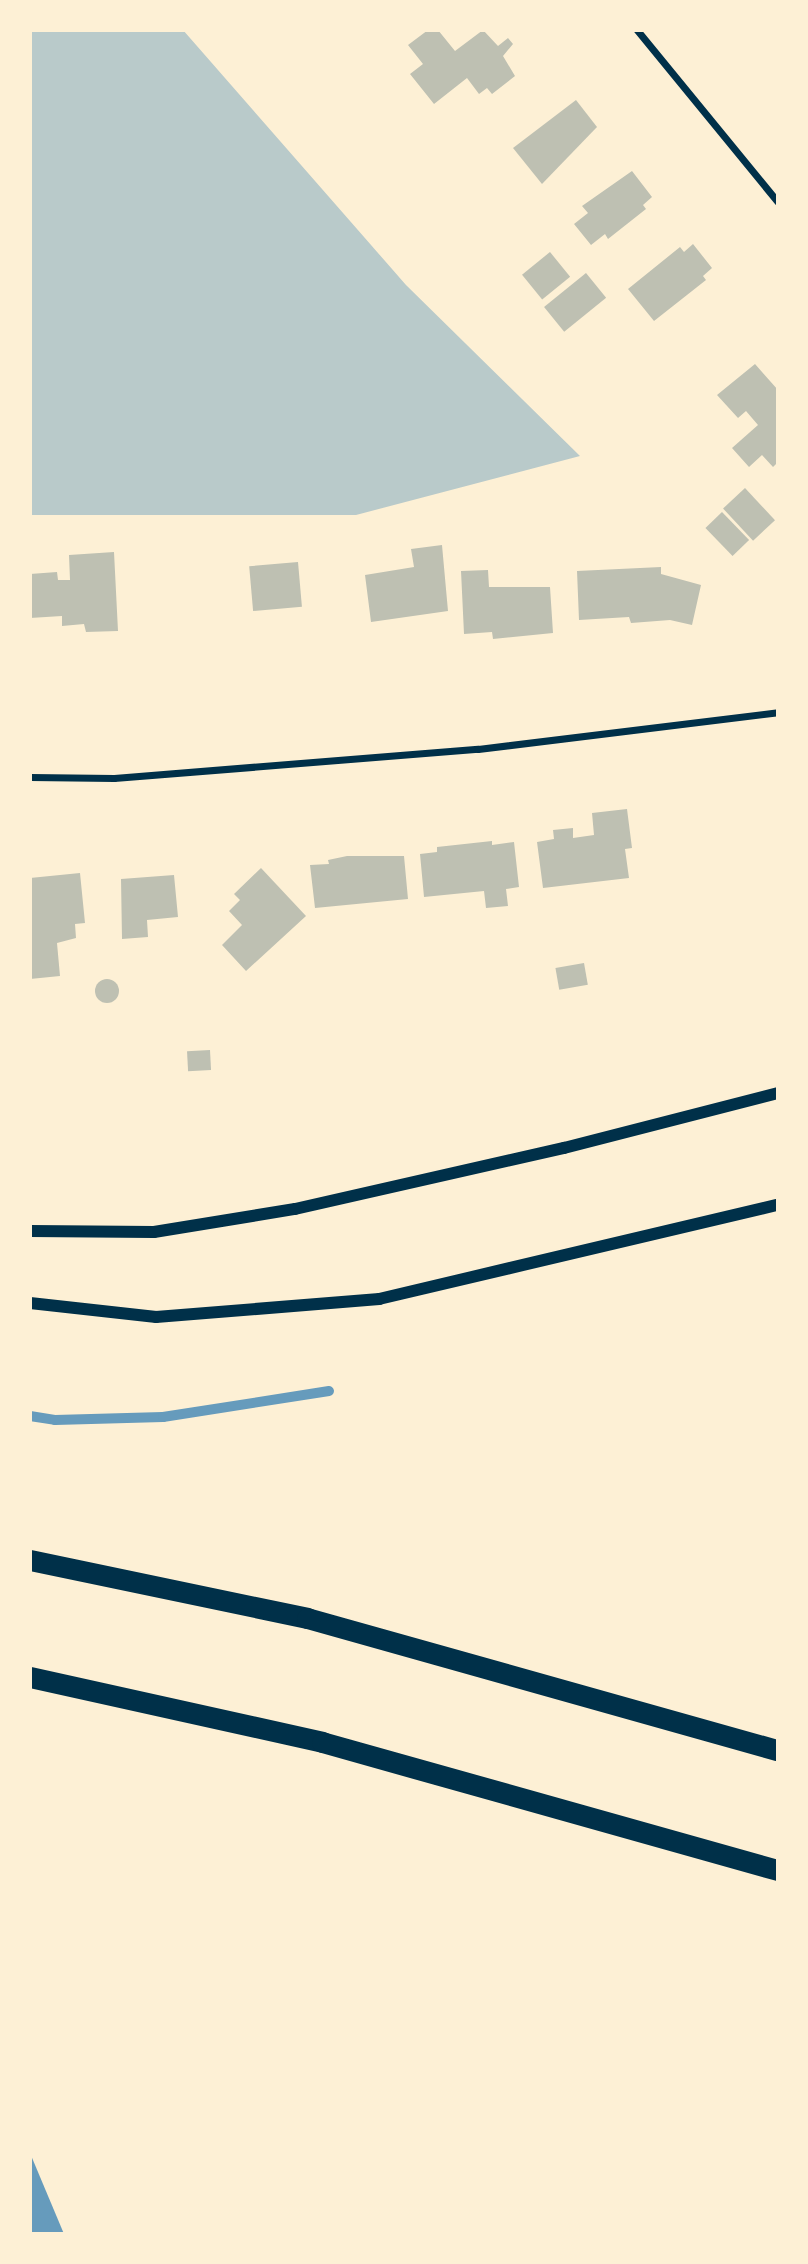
<!DOCTYPE html>
<style>
body{margin:0}
#map{position:relative;width:808px;height:2264px;overflow:hidden;background:#fdf0d5;font-family:"Fira Sans Condensed",sans-serif}
div>[style]{position:absolute}
.green>*{inset:0;background:#b9caca}
.water>*{inset:0;background:#669bbc}
.stream>*{height:10px;margin:-5px;padding:0 5px;transform-origin:5px;border-radius:5px;background:#669bbc}
.building>*{inset:0;background:#bec0b2;transform-origin:0 0}
.round{border-radius:50%}
.minor>*{height:7px;margin:-3.5px;padding:0 3.5px;transform-origin:3.5px;border-radius:3.5px;background:#003049}
.tertiary>*{height:12px;margin:-6px;padding:0 6px;transform-origin:6px;border-radius:6px;background:#003049}
.motorway>*{height:21px;margin:-10.5px;padding:0 10.5px;transform-origin:10.5px;border-radius:10.5px;background:#003049}
span{translate:-50% -50%;white-space:nowrap;text-align:center;line-height:1.15;-webkit-text-stroke:5px #fdf0d5;paint-order:stroke}
.frame{position:absolute;inset:0;border:32px solid #fdf0d5;pointer-events:none}
</style>
<div id="map">
<div class="green">
<div style="clip-path:polygon(30px 30px,183px 30px,406px 285px,580px 456px,356px 515px,30px 515px)"></div>
</div>
<div class="water">
<div style="clip-path:polygon(30px 2153px,64px 2234px,30px 2234px)"></div>
</div>
<div class="stream">
<div style="left:30px;top:1416px;width:25px;rotate:9deg"></div>
<div style="left:55px;top:1420px;width:108px;rotate:-1.6deg"></div>
<div style="left:163px;top:1417px;width:168px;rotate:-8.9deg"></div>
</div>
<div class="building">
<div style="clip-path:polygon(428px 30px,438px 30px,455px 51px,483px 30px,498px 46px,508px 38px,513px 44px,503px 56px,515px 76px,492px 94px,487px 88px,479px 94px,467px 78px,434px 104px,410px 74px,423px 64px,408px 45px)"></div>
<div style="clip-path:polygon(576px 100px,597px 127px,542px 184px,513px 148px)"></div>
<div style="clip-path:polygon(632px 171px,652px 197px,643px 205px,646px 209px,608px 239px,605px 234px,591px 245px,574px 224px,588px 213px,582px 206px)"></div>
<div style="clip-path:polygon(693px 244px,712px 268px,703px 276px,706px 280px,654px 321px,628px 289px,680px 247px,684px 252px)"></div>
<div style="left:550px;top:252px;width:32px;height:36px;rotate:51deg"></div>
<div style="left:586px;top:273px;width:32px;height:54px;rotate:51deg"></div>
<div style="clip-path:polygon(755px 364px,778px 390px,778px 462px,773px 467px,762px 455px,749px 467px,732px 448px,758px 425px,746px 411px,738px 418px,717px 395px)"></div>
<div style="left:745px;top:488px;width:44px;height:30px;rotate:47deg"></div>
<div style="left:722px;top:512px;width:39px;height:23px;rotate:46deg"></div>
<div style="clip-path:polygon(442px 545px,448px 611px,371px 622px,365px 575px,414px 567px,411px 549px)"></div>
<div style="clip-path:polygon(114px 552px,118px 631px,86px 632px,84px 624px,62px 626px,62px 616px,30px 618px,30px 574px,57px 572px,58px 580px,70px 580px,69px 555px)"></div>
<div style="left:298px;top:562px;width:45px;height:49px;rotate:85deg"></div>
<div style="clip-path:polygon(661px 567px,661px 574px,701px 585px,692px 625px,670px 620px,631px 623px,629px 617px,579px 620px,577px 571px)"></div>
<div style="clip-path:polygon(488px 570px,489px 587px,550px 587px,553px 633px,493px 639px,492px 632px,464px 634px,461px 571px)"></div>
<div style="clip-path:polygon(627px 809px,632px 848px,625px 849px,629px 878px,543px 888px,537px 842px,554px 839px,553px 830px,573px 828px,573px 838px,594px 835px,592px 813px)"></div>
<div style="clip-path:polygon(492px 841px,492px 845px,514px 842px,519px 887px,506px 889px,508px 906px,486px 908px,484px 891px,424px 897px,420px 854px,437px 852px,437px 847px)"></div>
<div style="clip-path:polygon(347px 856px,404px 856px,408px 899px,315px 908px,310px 865px,329px 864px,328px 860px)"></div>
<div style="clip-path:polygon(261px 868px,306px 916px,246px 971px,222px 945px,242px 925px,229px 911px,240px 900px,234px 894px)"></div>
<div style="clip-path:polygon(80px 873px,85px 923px,75px 924px,76px 938px,57px 943px,60px 976px,30px 979px,30px 878px)"></div>
<div style="clip-path:polygon(174px 875px,178px 917px,147px 920px,148px 937px,122px 939px,121px 879px)"></div>
<div style="left:584px;top:963px;width:22px;height:29px;rotate:80deg"></div>
<div class="round" style="left:95px;top:979px;width:24px;height:24px"></div>
<div style="left:210px;top:1050px;width:20px;height:23px;rotate:87deg"></div>
</div>
<div class="minor">
<div style="left:637px;top:30px;width:222px;rotate:50.7deg"></div>
<div style="left:30px;top:777px;width:84px;rotate:0.7deg"></div>
<div style="left:114px;top:778px;width:365px;rotate:-4.6deg"></div>
<div style="left:478px;top:749px;width:302px;rotate:-7deg"></div>
</div>
<div class="tertiary">
<div style="left:30px;top:1231px;width:124px;rotate:0.5deg"></div>
<div style="left:154px;top:1232px;width:143px;rotate:-9.3deg"></div>
<div style="left:295px;top:1209px;width:276px;rotate:-12.8deg"></div>
<div style="left:564px;top:1148px;width:221px;rotate:-14.4deg"></div>
<div style="left:30px;top:1303px;width:127px;rotate:6.3deg"></div>
<div style="left:156px;top:1317px;width:224px;rotate:-4.6deg"></div>
<div style="left:379px;top:1299px;width:410px;rotate:-13.3deg"></div>
</div>
<div class="motorway">
<div style="left:30px;top:1560px;width:283px;rotate:11.8deg"></div>
<div style="left:307px;top:1618px;width:489px;rotate:15.7deg"></div>
<div style="left:30px;top:1677px;width:299px;rotate:12.5deg"></div>
<div style="left:322px;top:1742px;width:474px;rotate:15.7deg"></div>
</div>
<div class="frame"></div>
</div>
